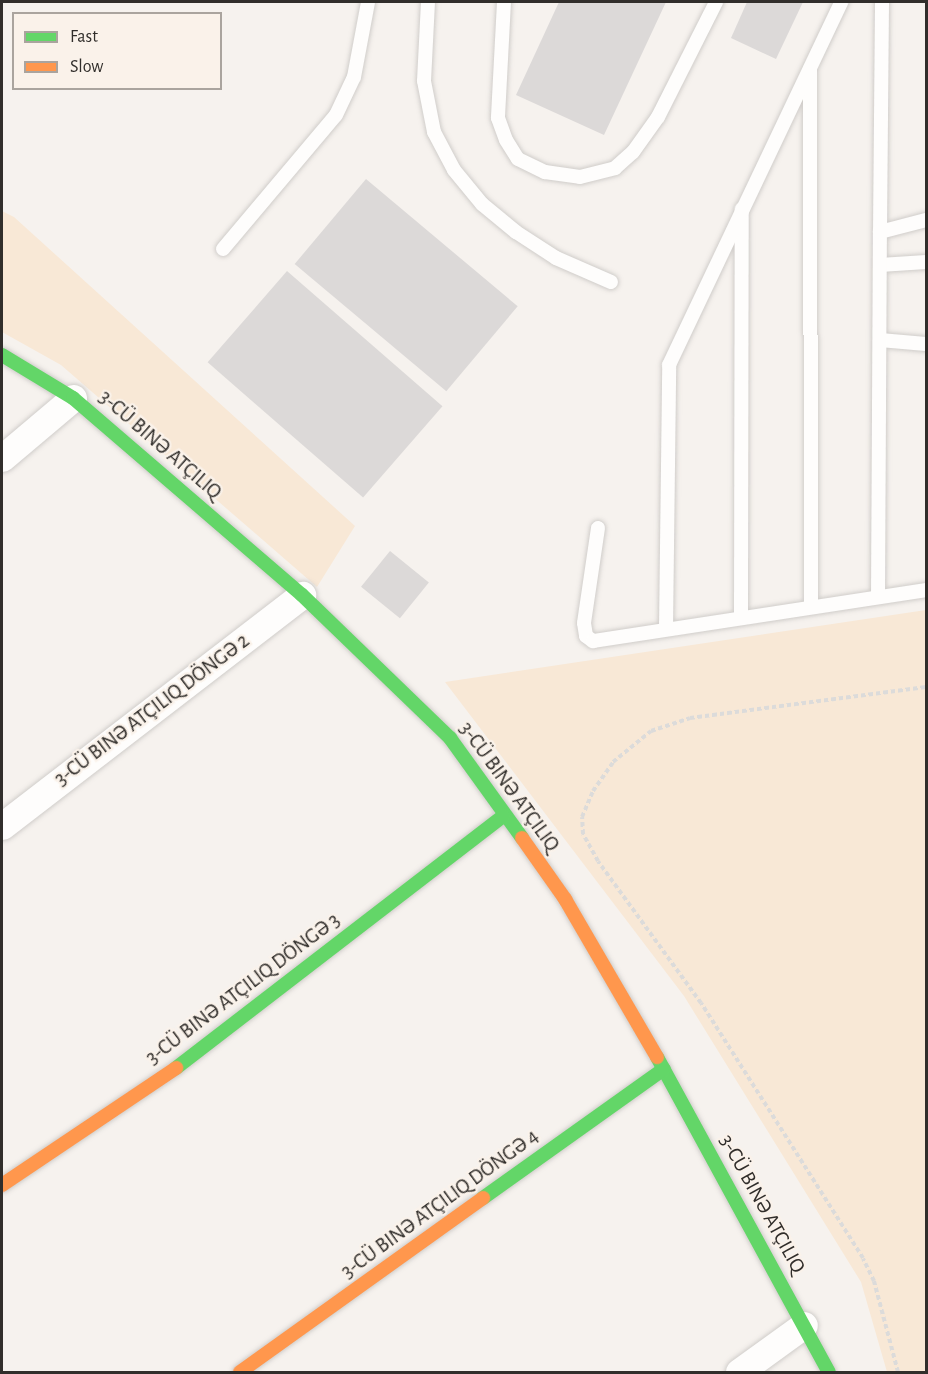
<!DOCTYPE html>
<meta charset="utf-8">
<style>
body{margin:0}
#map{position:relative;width:928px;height:1374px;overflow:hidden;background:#f6f2ee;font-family:"Alegreya Sans",sans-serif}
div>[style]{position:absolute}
.green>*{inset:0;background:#f8e8d6}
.building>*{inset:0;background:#dcd9d8;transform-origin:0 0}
.path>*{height:4px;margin-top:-2px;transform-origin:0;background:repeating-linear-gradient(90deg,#dcdbda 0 4.5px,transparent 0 7.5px)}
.roads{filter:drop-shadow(0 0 2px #d0cdca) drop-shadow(0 0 2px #d0cdca)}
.lane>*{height:14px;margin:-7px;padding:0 7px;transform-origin:7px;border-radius:7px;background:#fefdfc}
.street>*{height:27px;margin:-13.5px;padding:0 13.5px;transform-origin:13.5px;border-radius:13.5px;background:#fefdfc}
.fast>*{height:14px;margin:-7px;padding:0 7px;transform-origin:7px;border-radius:7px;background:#63d668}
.slow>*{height:14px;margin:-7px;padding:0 7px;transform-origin:7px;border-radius:7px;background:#ff974d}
span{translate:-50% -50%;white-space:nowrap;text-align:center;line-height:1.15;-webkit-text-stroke:4.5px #faf2ea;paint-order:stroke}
.street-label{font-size:21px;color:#312e2b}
.frame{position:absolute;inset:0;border:3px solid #312e2b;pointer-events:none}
.legend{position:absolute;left:12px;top:12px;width:210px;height:78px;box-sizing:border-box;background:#faf2ea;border:2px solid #aaa49e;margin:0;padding:8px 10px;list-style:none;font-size:18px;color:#312e2b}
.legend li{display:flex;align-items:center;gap:12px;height:30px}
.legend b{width:30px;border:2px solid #aaa49e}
</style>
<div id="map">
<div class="green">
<div style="clip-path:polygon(2px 211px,14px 217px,355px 526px,317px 587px,61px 365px,2px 332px)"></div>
<div style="clip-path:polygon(926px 610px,926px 1372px,887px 1372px,861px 1282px,684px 996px,445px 682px)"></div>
</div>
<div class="building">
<div style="clip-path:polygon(559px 2px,666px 2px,604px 135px,516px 95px)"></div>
<div style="clip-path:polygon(747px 2px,803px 2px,776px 59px,731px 38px)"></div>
<div style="left:366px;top:179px;width:198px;height:111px;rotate:40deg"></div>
<div style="left:287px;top:271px;width:206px;height:121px;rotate:41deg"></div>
<div style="left:390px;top:551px;width:50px;height:46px;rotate:39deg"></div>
</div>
<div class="path">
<div style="left:898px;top:1372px;width:94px;rotate:-104.8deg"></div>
<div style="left:874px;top:1281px;width:25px;rotate:-116deg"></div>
<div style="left:863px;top:1258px;width:302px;rotate:-122.4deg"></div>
<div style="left:701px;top:1003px;width:175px;rotate:-126deg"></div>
<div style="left:598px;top:861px;width:31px;rotate:-119deg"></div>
<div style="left:583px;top:834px;width:17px;rotate:-93deg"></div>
<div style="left:582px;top:817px;width:28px;rotate:-67deg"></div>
<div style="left:593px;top:791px;width:35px;rotate:-55deg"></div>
<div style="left:613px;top:762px;width:49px;rotate:-39.2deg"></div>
<div style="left:651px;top:731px;width:41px;rotate:-18.4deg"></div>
<div style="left:690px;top:718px;width:238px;rotate:-7.5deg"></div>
</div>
<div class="roads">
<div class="lane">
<div style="left:428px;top:2px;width:79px;rotate:92.9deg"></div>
<div style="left:424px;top:81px;width:52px;rotate:78.9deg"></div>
<div style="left:434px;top:132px;width:43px;rotate:62.2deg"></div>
<div style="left:454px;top:170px;width:44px;rotate:50.5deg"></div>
<div style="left:482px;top:204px;width:44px;rotate:39.5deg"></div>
<div style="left:516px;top:232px;width:48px;rotate:33deg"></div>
<div style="left:556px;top:258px;width:60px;rotate:23.6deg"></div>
<div style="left:504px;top:2px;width:116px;rotate:93deg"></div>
<div style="left:498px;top:118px;width:23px;rotate:70deg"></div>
<div style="left:506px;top:140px;width:22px;rotate:58deg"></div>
<div style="left:518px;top:159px;width:30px;rotate:26deg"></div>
<div style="left:545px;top:172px;width:35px;rotate:8deg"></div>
<div style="left:580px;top:177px;width:36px;rotate:-14deg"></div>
<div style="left:615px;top:168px;width:24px;rotate:-42deg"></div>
<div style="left:633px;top:152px;width:43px;rotate:-54.5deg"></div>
<div style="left:658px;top:117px;width:129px;rotate:-63.2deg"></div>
<div style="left:810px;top:69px;width:538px;rotate:89.89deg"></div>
<div style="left:880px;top:232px;width:230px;rotate:-89.5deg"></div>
<div style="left:223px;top:249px;width:175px;rotate:-49.9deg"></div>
<div style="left:336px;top:115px;width:42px;rotate:-64.7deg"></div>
<div style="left:354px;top:77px;width:76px;rotate:-79.4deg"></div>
<div style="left:880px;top:265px;width:46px;rotate:-3.7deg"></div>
<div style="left:880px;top:340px;width:46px;rotate:5deg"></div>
<div style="left:598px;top:528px;width:96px;rotate:98.4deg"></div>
<div style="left:584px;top:623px;width:13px;rotate:81deg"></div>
<div style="left:586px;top:636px;width:9px;rotate:36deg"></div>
<div style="left:593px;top:641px;width:337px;rotate:-8.7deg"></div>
<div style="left:878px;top:597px;width:365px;rotate:-89.7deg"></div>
<div style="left:880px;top:232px;width:48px;rotate:-14.6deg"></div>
<div style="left:741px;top:618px;width:409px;rotate:-89.9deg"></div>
<div style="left:666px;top:629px;width:264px;rotate:-89.3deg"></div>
<div style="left:669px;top:365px;width:402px;rotate:-64.6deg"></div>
</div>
<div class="street">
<div style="left:2px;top:458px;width:93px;rotate:-40.2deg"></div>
<div style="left:2px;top:826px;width:379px;rotate:-37.6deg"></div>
<div style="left:739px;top:1372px;width:80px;rotate:-35.9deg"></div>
</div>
<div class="fast">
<div style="left:2px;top:355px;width:83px;rotate:31.2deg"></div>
<div style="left:73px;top:398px;width:302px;rotate:40.7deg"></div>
<div style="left:302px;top:595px;width:206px;rotate:44deg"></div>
<div style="left:450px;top:738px;width:123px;rotate:54.2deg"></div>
<div style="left:657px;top:1057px;width:359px;rotate:61.4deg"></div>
<div style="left:176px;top:1068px;width:413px;rotate:-37.6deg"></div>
<div style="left:483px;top:1198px;width:222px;rotate:-35.5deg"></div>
</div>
<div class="slow">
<div style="left:522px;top:838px;width:75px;rotate:54.8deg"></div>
<div style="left:565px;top:899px;width:183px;rotate:59.8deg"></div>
<div style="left:2px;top:1185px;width:210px;rotate:-33.9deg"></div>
<div style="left:240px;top:1372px;width:299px;rotate:-35.6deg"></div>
</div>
</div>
<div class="street-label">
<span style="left:160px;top:445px;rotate:41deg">3-CÜ BINƏ ATÇILIQ</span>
<span style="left:152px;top:710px;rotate:-37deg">3-CÜ BINƏ ATÇILIQ DÖNGƏ 2</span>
<span style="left:509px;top:787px;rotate:54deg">3-CÜ BINƏ ATÇILIQ</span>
<span style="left:243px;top:989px;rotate:-37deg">3-CÜ BINƏ ATÇILIQ DÖNGƏ 3</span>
<span style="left:440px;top:1204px;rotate:-36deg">3-CÜ BINƏ ATÇILIQ DÖNGƏ 4</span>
<span style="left:762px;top:1204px;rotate:61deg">3-CÜ BINƏ ATÇILIQ</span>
</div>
<div class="frame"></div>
<ul class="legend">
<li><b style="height:8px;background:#63d668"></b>Fast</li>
<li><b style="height:8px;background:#ff974d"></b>Slow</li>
</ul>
</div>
